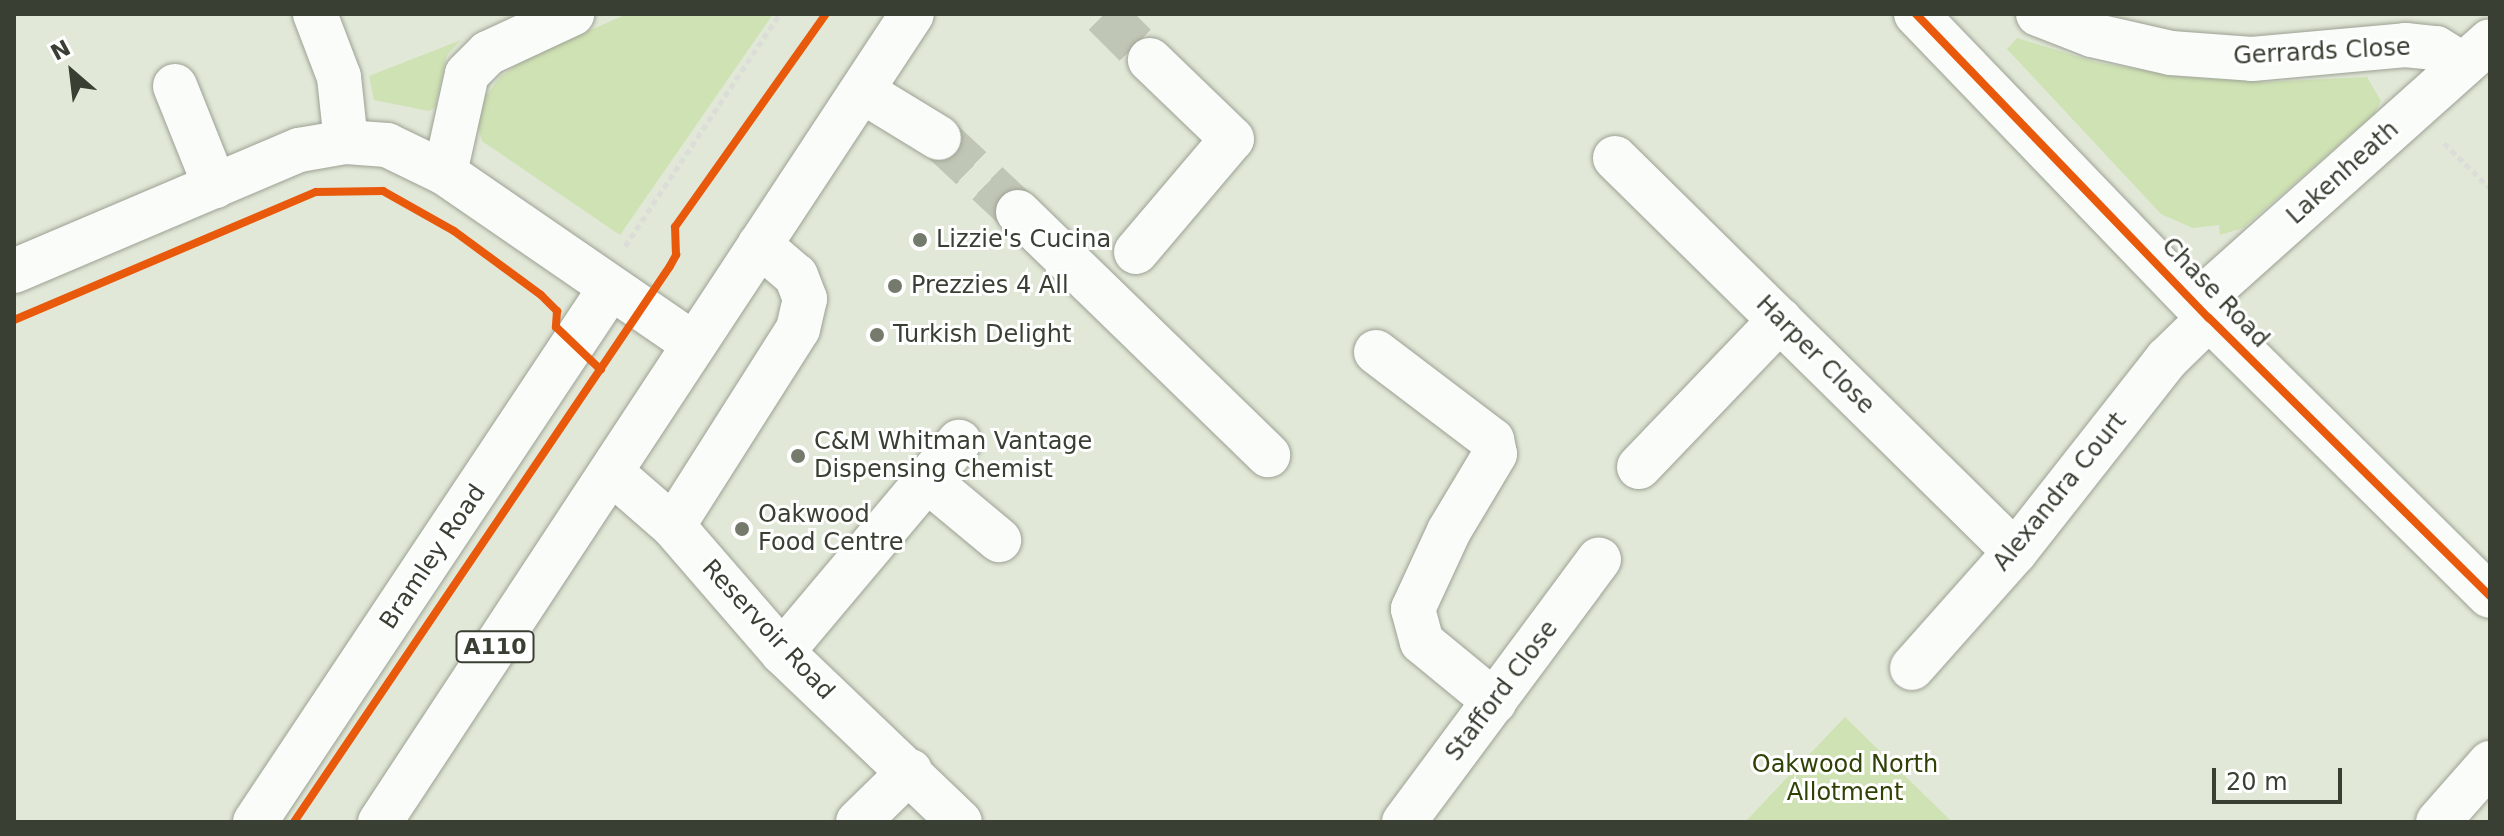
<!DOCTYPE html>
<style>
body{margin:0}
#map{position:relative;width:2504px;height:836px;overflow:hidden;background:#e1e8d7;font-family:"DejaVu Sans",sans-serif}
div>[style]{position:absolute}
.green>*{inset:0;background:#cfe2b3}
.minor-tunnel>*{height:44px;margin-top:-22px;transform-origin:0;background:repeating-linear-gradient(90deg,#c0c6b6 0 44px,transparent 0 66px)}
.path>*{height:5px;margin-top:-2.5px;transform-origin:0;background:repeating-linear-gradient(90deg,#dbddd8 0 6px,transparent 0 10px)}
.roads{filter:drop-shadow(0 0 2px #9ca194) drop-shadow(0 0 2px #9ca194)}
.minor>*{height:44px;margin:-22px;padding:0 22px;transform-origin:22px;border-radius:22px;background:#fafcf9}
.major>*{height:44px;margin:-22px;padding:0 22px;transform-origin:22px;border-radius:22px;background:#fafcf9}
.cycleway>*{height:8px;margin:-4px;padding:0 4px;transform-origin:4px;border-radius:4px;background:#e8590c}
.dots>*{width:22px;height:22px;translate:-50% -50%;box-sizing:border-box;border:4px solid #fff;border-radius:50%}
span{translate:-50% -50%;white-space:nowrap;text-align:center;line-height:1.15;-webkit-text-stroke:6px #fff;paint-order:stroke}
.shield-label span{padding:2px 6px;background:#fff;border:2px solid;border-radius:6px;-webkit-text-stroke-width:0}
.shield-label{font-size:22px;color:#3a3f33;font-weight:700}
.street-label{font-size:24px;color:#3a3f33}
.poi-label{font-size:24px;color:#3a3f33}
.left{translate:0 -50%;text-align:left}
.park-label{font-size:24px;color:#2f4206}
.frame{position:absolute;inset:0;border:16px solid #3a3f33;pointer-events:none}
.north{position:absolute;left:32px;top:32px;width:80px;height:80px;-webkit-text-stroke:6px #fff;paint-order:stroke;rotate:332deg;font-size:22px;font-weight:700;line-height:32px;text-align:center;color:#3a3f33}
.north::after{content:'';display:block;margin:auto;width:28px;height:36px;background:#3a3f33;clip-path:polygon(50% 0,100% 100%,50% 72%,0 100%)}
.scale{position:absolute;left:2212px;top:768px;width:130px;height:36px;box-sizing:border-box;border:4px solid #3a3f33;border-top:0;padding-left:10px;font-size:24px;line-height:28px;white-space:nowrap;color:#3a3f33;-webkit-text-stroke:6px #fff;paint-order:stroke}
</style>
<div id="map">
<div class="green">
<div style="clip-path:polygon(627px 14px,773px 14px,620px 235px,482px 141px,478px 126px,485px 97px,501px 76px,529px 57px)"></div>
<div style="clip-path:polygon(2017px 38px,2095px 62px,2182px 77px,2266px 82px,2367px 77px,2381px 101px,2374px 114px,2243px 228px,2220px 235px,2219px 225px,2193px 228px,2161px 214px,2007px 49px)"></div>
<div style="clip-path:polygon(461px 40px,447px 55px,435px 107px,429px 111px,374px 100px,369px 76px)"></div>
<div style="clip-path:polygon(1845px 717px,1952px 822px,1745px 822px)"></div>
</div>
<div class="minor-tunnel">
<div style="left:1104px;top:14px;width:65px;rotate:45deg"></div>
<div style="left:939px;top:138px;width:108px;rotate:43.1deg"></div>
</div>
<div class="path">
<div style="left:2444px;top:143px;width:64px;rotate:44.4deg"></div>
<div style="left:625px;top:246px;width:279px;rotate:-56.3deg"></div>
</div>
<div class="roads">
<div class="minor">
<div style="left:315px;top:14px;width:67px;rotate:69.1deg"></div>
<div style="left:339px;top:77px;width:65px;rotate:83.9deg"></div>
<div style="left:1916px;top:14px;width:422px;rotate:46.1deg"></div>
<div style="left:2209px;top:318px;width:395px;rotate:44.7deg"></div>
<div style="left:2038px;top:14px;width:58px;rotate:21.3deg"></div>
<div style="left:2092px;top:35px;width:81px;rotate:12.8deg"></div>
<div style="left:2171px;top:53px;width:81px;rotate:4.2deg"></div>
<div style="left:2252px;top:59px;width:154px;rotate:-5.2deg"></div>
<div style="left:2405px;top:45px;width:31px;rotate:6deg"></div>
<div style="left:2436px;top:48px;width:32px;rotate:32deg"></div>
<div style="left:175px;top:86px;width:108px;rotate:68.2deg"></div>
<div style="left:862px;top:91px;width:90px;rotate:31.4deg"></div>
<div style="left:1615px;top:158px;width:561px;rotate:44.57deg"></div>
<div style="left:445px;top:173px;width:101px;rotate:-77.5deg"></div>
<div style="left:467px;top:74px;width:30px;rotate:-45deg"></div>
<div style="left:488px;top:53px;width:93px;rotate:-24.9deg"></div>
<div style="left:1018px;top:212px;width:349px;rotate:44.2deg"></div>
<div style="left:1136px;top:252px;width:148px;rotate:-49.7deg"></div>
<div style="left:1232px;top:139px;width:114px;rotate:-136.1deg"></div>
<div style="left:14px;top:271px;width:310px;rotate:-23deg"></div>
<div style="left:299px;top:150px;width:48px;rotate:-9.7deg"></div>
<div style="left:346px;top:142px;width:41px;rotate:4.2deg"></div>
<div style="left:387px;top:145px;width:64px;rotate:25.8deg"></div>
<div style="left:445px;top:173px;width:302px;rotate:34.5deg"></div>
<div style="left:2196px;top:304px;width:394px;rotate:-41.8deg"></div>
<div style="left:1376px;top:352px;width:146px;rotate:37.2deg"></div>
<div style="left:1492px;top:440px;width:14px;rotate:78deg"></div>
<div style="left:1495px;top:454px;width:90px;rotate:120.9deg"></div>
<div style="left:1449px;top:531px;width:86px;rotate:114.8deg"></div>
<div style="left:1413px;top:609px;width:34px;rotate:75deg"></div>
<div style="left:1422px;top:642px;width:94px;rotate:39.4deg"></div>
<div style="left:1639px;top:467px;width:204px;rotate:-46.2deg"></div>
<div style="left:611px;top:472px;width:82px;rotate:41.1deg"></div>
<div style="left:673px;top:526px;width:167px;rotate:49.1deg"></div>
<div style="left:782px;top:652px;width:246px;rotate:43.7deg"></div>
<div style="left:927px;top:480px;width:94px;rotate:39.8deg"></div>
<div style="left:673px;top:526px;width:233px;rotate:-57.6deg"></div>
<div style="left:798px;top:329px;width:31px;rotate:-77deg"></div>
<div style="left:805px;top:299px;width:25px;rotate:-111deg"></div>
<div style="left:796px;top:276px;width:48px;rotate:-139.3deg"></div>
<div style="left:782px;top:652px;width:275px;rotate:-49.9deg"></div>
<div style="left:1912px;top:668px;width:155px;rotate:-48.4deg"></div>
<div style="left:2015px;top:552px;width:246px;rotate:-51.8deg"></div>
<div style="left:2167px;top:359px;width:59px;rotate:-44.3deg"></div>
<div style="left:255px;top:822px;width:639px;rotate:-56.36deg"></div>
<div style="left:858px;top:822px;width:73px;rotate:-44.4deg"></div>
<div style="left:1404px;top:822px;width:327px;rotate:-53.4deg"></div>
<div style="left:2438px;top:822px;width:79px;rotate:-48.6deg"></div>
</div>
<div class="major">
<div style="left:380px;top:822px;width:967px;rotate:-56.64deg"></div>
</div>
</div>
<div class="cycleway">
<div style="left:1916px;top:14px;width:422px;rotate:46.1deg"></div>
<div style="left:2209px;top:318px;width:395px;rotate:44.7deg"></div>
<div style="left:14px;top:320px;width:328px;rotate:-23deg"></div>
<div style="left:316px;top:192px;width:67px;rotate:-0.9deg"></div>
<div style="left:383px;top:191px;width:81px;rotate:29.4deg"></div>
<div style="left:454px;top:231px;width:108px;rotate:36.3deg"></div>
<div style="left:541px;top:295px;width:23px;rotate:45deg"></div>
<div style="left:557px;top:311px;width:16px;rotate:94deg"></div>
<div style="left:556px;top:327px;width:62px;rotate:43.7deg"></div>
<div style="left:294px;top:822px;width:671px;rotate:-55.93deg"></div>
<div style="left:670px;top:266px;width:13px;rotate:-61deg"></div>
<div style="left:676px;top:255px;width:28px;rotate:-92deg"></div>
<div style="left:675px;top:227px;width:261px;rotate:-54.7deg"></div>
</div>
<div class="dots">
<div style="left:920px;top:240px;background:#747a6c"></div>
<div style="left:895px;top:286px;background:#747a6c"></div>
<div style="left:877px;top:335px;background:#747a6c"></div>
<div style="left:798px;top:456px;background:#747a6c"></div>
<div style="left:742px;top:529px;background:#747a6c"></div>
</div>
<div class="shield-label">
<span style="left:495px;top:647px">A110</span>
</div>
<div class="street-label">
<span style="left:2322px;top:52px;rotate:-3deg">Gerrards Close</span>
<span style="left:2343px;top:173px;rotate:-42deg">Lakenheath</span>
<span style="left:2215px;top:293px;rotate:46deg">Chase Road</span>
<span style="left:1815px;top:355px;rotate:45deg">Harper Close</span>
<span style="left:2060px;top:492px;rotate:-51deg">Alexandra Court</span>
<span style="left:433px;top:557px;rotate:-56deg">Bramley Road</span>
<span style="left:768px;top:630px;rotate:47deg">Reservoir Road</span>
<span style="left:1502px;top:691px;rotate:-53deg">Stafford Close</span>
</div>
<div class="poi-label">
<span class="left" style="left:936px;top:240px">Lizzie's Cucina</span>
<span class="left" style="left:911px;top:286px">Prezzies 4 All</span>
<span class="left" style="left:893px;top:335px">Turkish Delight</span>
<span class="left" style="left:814px;top:456px">C&amp;M Whitman Vantage<br>Dispensing Chemist</span>
<span class="left" style="left:758px;top:529px">Oakwood<br>Food Centre</span>
</div>
<div class="park-label">
<span style="left:1845px;top:779px">Oakwood North<br>Allotment</span>
</div>
<div class="frame"></div>
<div class="north">N</div>
<div class="scale">20 m</div>
</div>
